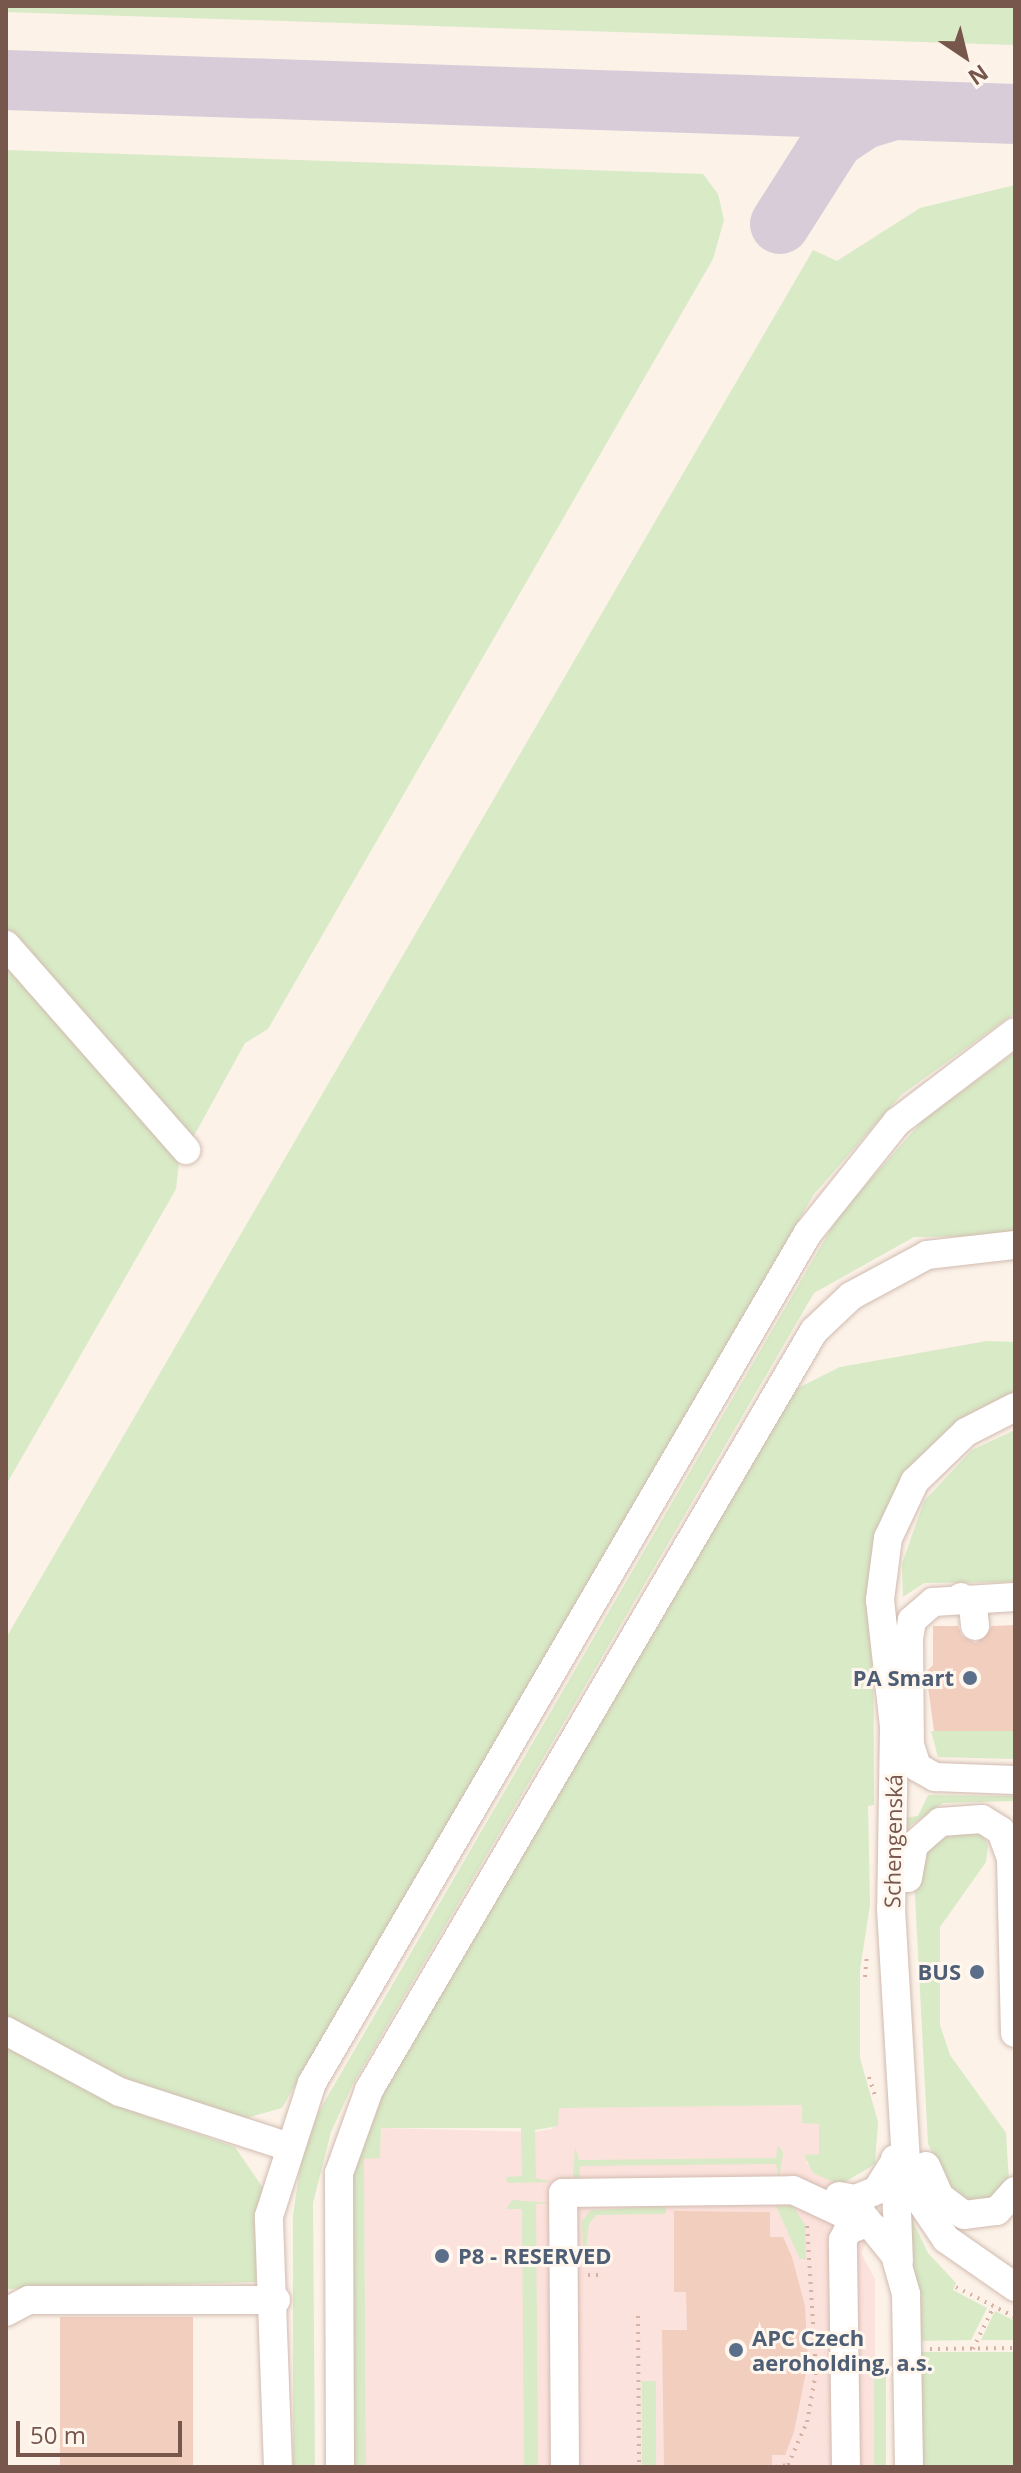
<!DOCTYPE html>
<meta charset="utf-8">
<style>
body{margin:0}
#map{position:relative;width:1021px;height:2473px;overflow:hidden;background:#fcf2e8;font-family:"Open Sans",sans-serif}
div>[style]{position:absolute}
.commercial>*{inset:0;background:#fce2dc}
.green>*{inset:0;background:#d8eac6;transform-origin:0 0}
.taxiway>*{height:60px;margin:-30px;padding:0 30px;transform-origin:30px;border-radius:30px;background:#d8ccd8}
.building>*{inset:0;background:#f2cebf;transform-origin:0 0}
.path>*{height:4px;margin-top:-2px;transform-origin:0;background:repeating-linear-gradient(90deg,#d7b1a2 0 2px,transparent 0 8px)}
.roads{filter:drop-shadow(0 0 2px #d1bbb0) drop-shadow(0 0 2px #d1bbb0)}
.minor>*{height:28px;margin:-14px;padding:0 14px;transform-origin:14px;border-radius:14px;background:#fff}
.dots>*{width:22px;height:22px;translate:-50% -50%;box-sizing:border-box;border:4px solid #fff7ee;border-radius:50%}
span{translate:-50% -50%;white-space:nowrap;text-align:center;line-height:1.15;-webkit-text-stroke:6px #fff7ee;paint-order:stroke}
.service-label{font-size:22px;color:#4e5e75;font-weight:700}
.right{translate:-100% -50%;text-align:right}
.left{translate:0 -50%;text-align:left}
.street-label{font-size:22px;color:#77564c}
.frame{position:absolute;inset:0;border:8px solid #77564c;pointer-events:none}
.north{position:absolute;left:925px;top:16px;width:80px;height:80px;-webkit-text-stroke:6px #fff7ee;paint-order:stroke;rotate:145deg;font-size:22px;font-weight:700;line-height:32px;text-align:center;color:#77564c}
.north::after{content:'';display:block;margin:auto;width:28px;height:36px;background:#77564c;clip-path:polygon(50% 0,100% 100%,50% 72%,0 100%)}
.scale{position:absolute;left:16px;top:2421px;width:166px;height:36px;box-sizing:border-box;border:4px solid #77564c;border-top:0;padding-left:10px;font-size:24px;line-height:28px;white-space:nowrap;color:#77564c;-webkit-text-stroke:6px #fff7ee;paint-order:stroke}
</style>
<div id="map">
<div class="commercial">
<div style="clip-path:polygon(802px 2105px,819px 2124px,819px 2154px,805px 2162px,840px 2185px,870px 2235px,861px 2253px,875px 2279px,875px 2467px,366px 2467px,364px 2158px,380px 2158px,381px 2128px,534px 2132px,552px 2129px,558px 2107px)"></div>
</div>
<div class="green">
<div style="clip-path:polygon(6px 6px,1015px 6px,1015px 45px,6px 12px)"></div>
<div style="clip-path:polygon(6px 150px,703px 174px,718px 194px,724px 220px,713px 259px,268px 1029px,245px 1043px,179px 1163px,176px 1189px,6px 1485px)"></div>
<div style="clip-path:polygon(1015px 185px,1015px 1013px,901px 1095px,814px 1194px,282px 2108px,242px 2119px,122px 2078px,6px 2018px,6px 1638px,813px 250px,837px 261px,920px 208px)"></div>
<div style="clip-path:polygon(1015px 1052px,1015px 1236px,914px 1237px,814px 1293px,352px 2086px,331px 2132px,313px 2203px,315px 2467px,293px 2467px,293px 2216px,301px 2160px,318px 2113px,839px 1215px,924px 1119px)"></div>
<div style="clip-path:polygon(987px 1341px,1015px 1342px,1015px 1400px,940px 1445px,873px 1593px,874px 1805px,868px 1806px,870px 1905px,860px 1970px,860px 2058px,878px 2122px,875px 2164px,840px 2185px,813px 2173px,804px 2155px,819px 2154px,819px 2124px,802px 2123px,802px 2105px,559px 2108px,558px 2126px,535px 2130px,536px 2178px,552px 2182px,507px 2183px,506px 2177px,522px 2176px,521px 2128px,381px 2128px,380px 2158px,364px 2159px,366px 2467px,350px 2467px,349px 2191px,366px 2124px,389px 2081px,788px 1393px,840px 1367px)"></div>
<div style="clip-path:polygon(1015px 1430px,1015px 1582px,924px 1583px,903px 1597px,902px 1564px,924px 1501px,972px 1450px)"></div>
<div style="clip-path:polygon(931px 1731px,1015px 1731px,1015px 1759px,938px 1757px)"></div>
<div style="clip-path:polygon(928px 1795px,1015px 1796px,1015px 1801px,943px 1803px,904px 1830px,902px 1818px,918px 1816px)"></div>
<div style="clip-path:polygon(946px 1826px,982px 1834px,988px 1845px,986px 1862px,940px 1927px,940px 2025px,950px 2055px,1006px 2133px,1009px 2183px,994px 2200px,958px 2203px,928px 2144px,914px 1876px,919px 1849px)"></div>
<div style="clip-path:polygon(6px 2045px,143px 2115px,235px 2147px,263px 2188px,256px 2282px,6px 2289px)"></div>
<div style="clip-path:polygon(778px 2145px,783px 2153px,779px 2179px,776px 2164px,580px 2166px,579px 2181px,573px 2176px,575px 2147px,579px 2160px,776px 2158px)"></div>
<div style="clip-path:polygon(512px 2200px,551px 2203px,536px 2204px,538px 2467px,524px 2467px,522px 2209px,506px 2209px)"></div>
<div style="clip-path:polygon(666px 2206px,666px 2214px,596px 2215px,589px 2224px,584px 2266px,582px 2221px,591px 2210px)"></div>
<div style="clip-path:polygon(776px 2206px,793px 2206px,805px 2225px,806px 2259px,800px 2259px)"></div>
<div style="clip-path:polygon(906px 2207px,928px 2253px,956px 2283px,953px 2290px,987px 2308px,971px 2340px,918px 2341px)"></div>
<div style="clip-path:polygon(995px 2311px,1015px 2321px,1015px 2340px,981px 2340px)"></div>
<div style="left:1015px;top:2352px;width:115px;height:96px;rotate:90deg"></div>
<div style="left:874px;top:2357px;width:12px;height:110px"></div>
<div style="left:642px;top:2381px;width:14px;height:86px"></div>
</div>
<div class="taxiway">
<div style="left:6px;top:80px;width:1010px;rotate:1.93deg"></div>
<div style="left:780px;top:224px;width:101px;rotate:-57.6deg"></div>
<div style="left:834px;top:139px;width:36px;rotate:-34deg"></div>
<div style="left:864px;top:119px;width:30px;rotate:-17deg"></div>
</div>
<div class="building">
<div style="clip-path:polygon(1015px 1625px,1015px 1731px,934px 1731px,926px 1672px,933px 1665px,933px 1626px,958px 1626px,962px 1636px,976px 1643px,992px 1626px)"></div>
<div style="clip-path:polygon(674px 2211px,770px 2212px,770px 2237px,783px 2237px,792px 2257px,805px 2306px,808px 2362px,794px 2432px,785px 2455px,772px 2455px,772px 2467px,664px 2467px,662px 2330px,687px 2330px,686px 2292px,674px 2292px)"></div>
<div style="left:60px;top:2317px;width:133px;height:150px"></div>
</div>
<div class="path">
<div style="left:865px;top:1977px;width:21px;rotate:-85deg"></div>
<div style="left:869px;top:2077px;width:22px;rotate:72deg"></div>
<div style="left:588px;top:2275px;width:10px"></div>
<div style="left:956px;top:2287px;width:66px;rotate:27deg"></div>
<div style="left:638px;top:2316px;width:151px;rotate:89.6deg"></div>
<div style="left:930px;top:2349px;width:85px;rotate:-0.7deg"></div>
<div style="left:973px;top:2349px;width:48px;rotate:-64deg"></div>
<div style="left:775px;top:2467px;width:13px;rotate:-9deg"></div>
<div style="left:788px;top:2465px;width:47px;rotate:-66.2deg"></div>
<div style="left:807px;top:2422px;width:51px;rotate:-79.8deg"></div>
<div style="left:816px;top:2372px;width:149px;rotate:-93.5deg"></div>
</div>
<div class="roads">
<div class="minor">
<div style="left:6px;top:945px;width:273px;rotate:48.7deg"></div>
<div style="left:1015px;top:1407px;width:55px;rotate:153deg"></div>
<div style="left:966px;top:1432px;width:71px;rotate:136.1deg"></div>
<div style="left:915px;top:1481px;width:63px;rotate:115.3deg"></div>
<div style="left:888px;top:1538px;width:63px;rotate:97.4deg"></div>
<div style="left:880px;top:1600px;width:128px;rotate:83.7deg"></div>
<div style="left:894px;top:1727px;width:182px;rotate:90.9deg"></div>
<div style="left:891px;top:1909px;width:254px;rotate:86.6deg"></div>
<div style="left:906px;top:2163px;width:38px;rotate:70deg"></div>
<div style="left:919px;top:2199px;width:48px;rotate:56deg"></div>
<div style="left:946px;top:2239px;width:84px;rotate:34.8deg"></div>
<div style="left:961px;top:1597px;width:15px;rotate:37deg"></div>
<div style="left:973px;top:1606px;width:20px;rotate:84deg"></div>
<div style="left:1015px;top:1597px;width:82px;rotate:176.5deg"></div>
<div style="left:933px;top:1602px;width:28px;rotate:139deg"></div>
<div style="left:912px;top:1620px;width:20px;rotate:99deg"></div>
<div style="left:909px;top:1640px;width:105px;rotate:89.5deg"></div>
<div style="left:910px;top:1745px;width:23px;rotate:72deg"></div>
<div style="left:917px;top:1767px;width:21px;rotate:29deg"></div>
<div style="left:935px;top:1777px;width:80px;rotate:2.1deg"></div>
<div style="left:908px;top:1878px;width:34px;rotate:-80deg"></div>
<div style="left:914px;top:1845px;width:35px;rotate:-41deg"></div>
<div style="left:940px;top:1822px;width:42px;rotate:-4.1deg"></div>
<div style="left:982px;top:1819px;width:22px;rotate:32deg"></div>
<div style="left:1001px;top:1831px;width:29px;rotate:70deg"></div>
<div style="left:1011px;top:1858px;width:175px;rotate:88.7deg"></div>
<div style="left:6px;top:2031px;width:129px;rotate:28.2deg"></div>
<div style="left:120px;top:2092px;width:178px;rotate:18deg"></div>
<div style="left:895px;top:2159px;width:102px;rotate:87.8deg"></div>
<div style="left:926px;top:2166px;width:34px;rotate:66deg"></div>
<div style="left:940px;top:2197px;width:30px;rotate:37deg"></div>
<div style="left:964px;top:2215px;width:33px;rotate:-7deg"></div>
<div style="left:997px;top:2211px;width:27px;rotate:-48deg"></div>
<div style="left:839px;top:2196px;width:17px;rotate:10deg"></div>
<div style="left:856px;top:2199px;width:23px;rotate:-23deg"></div>
<div style="left:877px;top:2190px;width:36px;rotate:-58deg"></div>
<div style="left:861px;top:2213px;width:54px;rotate:51deg"></div>
<div style="left:895px;top:2255px;width:41px;rotate:74.2deg"></div>
<div style="left:906px;top:2294px;width:173px;rotate:89deg"></div>
<div style="left:6px;top:2312px;width:26px;rotate:-28deg"></div>
<div style="left:29px;top:2300px;width:247px"></div>
<div style="left:278px;top:2467px;width:251px;rotate:-92.1deg"></div>
<div style="left:269px;top:2216px;width:140px;rotate:-72.1deg"></div>
<div style="left:312px;top:2083px;width:984px;rotate:-59.74deg"></div>
<div style="left:808px;top:1233px;width:142px;rotate:-51.3deg"></div>
<div style="left:897px;top:1122px;width:148px;rotate:-37.3deg"></div>
<div style="left:340px;top:2467px;width:294px;rotate:-90.2deg"></div>
<div style="left:339px;top:2173px;width:88px;rotate:-70.1deg"></div>
<div style="left:369px;top:2090px;width:880px;rotate:-59.62deg"></div>
<div style="left:814px;top:1331px;width:51px;rotate:-43.4deg"></div>
<div style="left:851px;top:1296px;width:86px;rotate:-28.3deg"></div>
<div style="left:927px;top:1255px;width:89px;rotate:-6.5deg"></div>
<div style="left:565px;top:2467px;width:274px;rotate:-90.4deg"></div>
<div style="left:563px;top:2193px;width:230px;rotate:-0.7deg"></div>
<div style="left:793px;top:2190px;width:89px;rotate:25.1deg"></div>
<div style="left:846px;top:2467px;width:227px;rotate:-90.8deg"></div>
<div style="left:843px;top:2240px;width:11px;rotate:-63deg"></div>
<div style="left:848px;top:2230px;width:15px;rotate:-20deg"></div>
</div>
</div>
<div class="dots">
<div style="left:970px;top:1678px;background:#5c6f8a"></div>
<div style="left:977px;top:1972px;background:#5c6f8a"></div>
<div style="left:442px;top:2256px;background:#5c6f8a"></div>
<div style="left:736px;top:2350px;background:#5c6f8a"></div>
</div>
<div class="service-label">
<span class="right" style="left:954px;top:1678px">PA Smart</span>
<span class="right" style="left:961px;top:1972px">BUS</span>
<span class="left" style="left:458px;top:2256px">P8 - RESERVED</span>
<span class="left" style="left:752px;top:2350px">APC Czech<br>aeroholding, a.s.</span>
</div>
<div class="street-label">
<span style="left:893px;top:1841px;rotate:-89deg">Schengenská</span>
</div>
<div class="frame"></div>
<div class="north">N</div>
<div class="scale">50 m</div>
</div>
